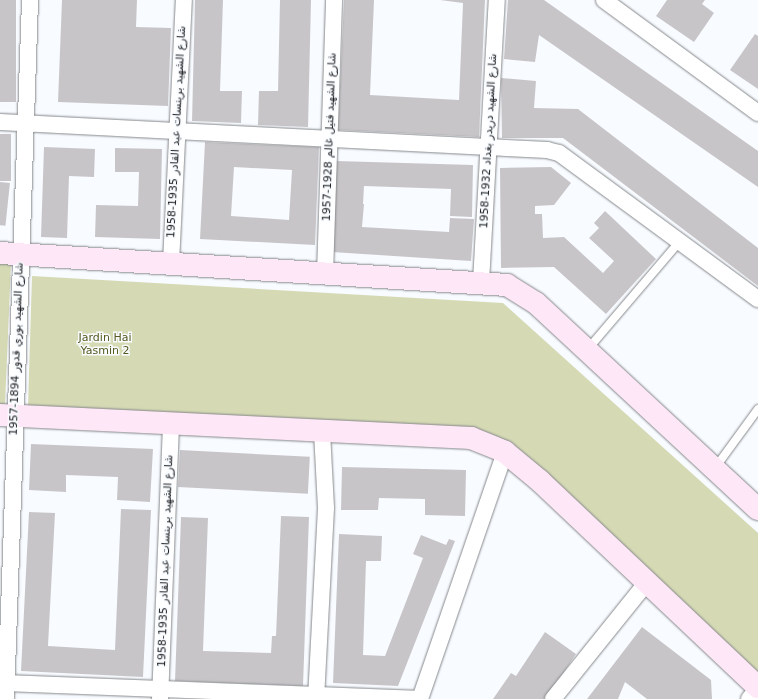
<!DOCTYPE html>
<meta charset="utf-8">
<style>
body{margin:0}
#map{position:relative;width:758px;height:699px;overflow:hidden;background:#f8fbff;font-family:"DejaVu Sans",Vazirmatn,sans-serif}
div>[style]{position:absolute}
.green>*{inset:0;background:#d6dab4}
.building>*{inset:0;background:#c8c5c8;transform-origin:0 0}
.roads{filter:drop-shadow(0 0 1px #85888b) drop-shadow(0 0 1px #85888b)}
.lane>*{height:8px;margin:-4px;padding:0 4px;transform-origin:4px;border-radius:4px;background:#fff}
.street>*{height:16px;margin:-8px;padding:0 8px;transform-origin:8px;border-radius:8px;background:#fff}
.secondary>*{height:22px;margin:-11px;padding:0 11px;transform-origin:11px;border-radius:11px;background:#fee7f6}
span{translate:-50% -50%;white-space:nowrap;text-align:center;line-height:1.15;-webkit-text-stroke:3px #f8fbff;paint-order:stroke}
.street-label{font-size:11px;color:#1d1e1f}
.park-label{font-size:11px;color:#57591e}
</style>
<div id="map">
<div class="green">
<div style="clip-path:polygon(0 263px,11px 263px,5px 405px,0 404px)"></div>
<div style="clip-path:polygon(32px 276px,503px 303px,758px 533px,758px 694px,472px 428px,28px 406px)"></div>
</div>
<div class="building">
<div style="left:0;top:0;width:16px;height:102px"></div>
<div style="clip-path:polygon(62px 0,137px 0,136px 27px,171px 28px,168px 106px,58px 102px)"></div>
<div style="clip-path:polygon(195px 0,223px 0,220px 91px,242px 91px,241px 123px,192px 121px)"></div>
<div style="clip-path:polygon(280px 0,311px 0,308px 127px,258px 125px,259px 91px,278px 91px)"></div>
<div style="clip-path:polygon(344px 0,374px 0,370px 95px,459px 100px,463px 3px,440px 0,485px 0,479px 137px,338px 130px)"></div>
<div style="clip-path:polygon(508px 0,544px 0,758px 151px,758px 187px,539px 35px,535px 62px,504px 59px)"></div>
<div style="clip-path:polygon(667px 0,705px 0,702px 4px,714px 13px,694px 42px,656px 16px)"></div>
<div style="clip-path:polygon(755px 34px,758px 36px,758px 89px,730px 70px)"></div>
<div style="clip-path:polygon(501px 78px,536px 81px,534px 108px,578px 109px,758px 248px,758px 286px,563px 138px,502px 138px)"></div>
<div style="left:0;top:134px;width:11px;height:47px"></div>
<div style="clip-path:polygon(evenodd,205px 142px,319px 147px,315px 245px,200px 239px,205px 142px,234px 167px,292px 170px,289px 220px,231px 216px,234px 167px)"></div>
<div style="clip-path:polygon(44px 147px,95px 149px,94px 177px,69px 176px,67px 238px,41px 237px)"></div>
<div style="clip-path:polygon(115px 148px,162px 149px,160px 239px,95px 237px,96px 205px,138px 206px,139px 172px,115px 172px)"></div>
<div style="clip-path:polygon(336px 161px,473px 165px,472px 217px,450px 216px,451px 189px,364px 186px,363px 204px,354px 204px,364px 204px,362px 227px,449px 232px,450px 218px,474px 219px,471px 261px,332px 252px)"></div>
<div style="clip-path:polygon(551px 167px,571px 183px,554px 205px,535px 206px,535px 214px,542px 214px,543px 238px,564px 237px,603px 273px,614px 261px,589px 238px,599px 228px,594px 223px,605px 211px,656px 259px,606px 314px,554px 267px,501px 268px,500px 168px)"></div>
<div style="left:0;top:182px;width:10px;height:43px;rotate:6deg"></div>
<div style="clip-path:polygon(31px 444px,153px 449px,150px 502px,117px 500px,118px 477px,66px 475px,66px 492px,29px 490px)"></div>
<div style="left:180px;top:450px;width:130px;height:37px;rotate:3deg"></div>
<div style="clip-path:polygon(342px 467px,466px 470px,465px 516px,425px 515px,425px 499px,379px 498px,378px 510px,341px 510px)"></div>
<div style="clip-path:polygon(121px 509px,151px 510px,143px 677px,21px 671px,29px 512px,55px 513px,48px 646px,115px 650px)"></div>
<div style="clip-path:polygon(281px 516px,309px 517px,303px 686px,175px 681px,181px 517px,208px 518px,203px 651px,271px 653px,272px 636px,276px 636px)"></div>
<div style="clip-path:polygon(339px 534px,382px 536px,381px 561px,366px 561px,363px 655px,385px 656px,423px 558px,413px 554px,421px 535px,446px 545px,449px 539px,455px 541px,398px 686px,333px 683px)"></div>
<div style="clip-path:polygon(642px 627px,711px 680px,712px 699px,647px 699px,625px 682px,618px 699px,587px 699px)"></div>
<div style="clip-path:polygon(545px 632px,576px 654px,546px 699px,493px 699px,511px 673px,516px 676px)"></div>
</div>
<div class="roads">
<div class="lane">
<div style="left:587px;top:350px;width:145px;rotate:-49.5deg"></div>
<div style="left:715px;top:468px;width:73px;rotate:-53.9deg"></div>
</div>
<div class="street">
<div style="left:604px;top:0;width:191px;rotate:36.3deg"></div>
<div style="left:0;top:122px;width:548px;rotate:2.93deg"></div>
<div style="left:547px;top:150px;width:12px;rotate:14deg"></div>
<div style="left:559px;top:153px;width:247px;rotate:36.3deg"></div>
<div style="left:171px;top:263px;width:263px;rotate:-87.2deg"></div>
<div style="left:325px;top:274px;width:274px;rotate:-88.1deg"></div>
<div style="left:481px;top:282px;width:282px;rotate:-86.8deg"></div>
<div style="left:6px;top:683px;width:414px;rotate:2.2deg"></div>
<div style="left:420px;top:699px;width:261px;rotate:-71deg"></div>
<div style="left:6px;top:699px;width:699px;rotate:-88.03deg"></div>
<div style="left:160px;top:699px;width:276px;rotate:-87.7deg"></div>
<div style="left:316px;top:699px;width:191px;rotate:-87deg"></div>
<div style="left:326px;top:508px;width:77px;rotate:-93deg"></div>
<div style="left:553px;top:699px;width:150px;rotate:-51.2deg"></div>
<div style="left:749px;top:699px;width:14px;rotate:-51deg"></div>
</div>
<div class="secondary">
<div style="left:0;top:253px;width:508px;rotate:3.61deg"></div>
<div style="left:507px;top:285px;width:34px;rotate:32deg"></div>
<div style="left:536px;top:303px;width:303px;rotate:42.9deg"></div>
<div style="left:0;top:415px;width:472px;rotate:2.8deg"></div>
<div style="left:471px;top:438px;width:37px;rotate:22deg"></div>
<div style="left:505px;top:452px;width:45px;rotate:39.6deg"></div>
<div style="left:540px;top:481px;width:300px;rotate:43.4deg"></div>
</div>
</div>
<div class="street-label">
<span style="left:177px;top:132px;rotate:-87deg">شارع الشهيد برينسات عبد القادر 1935-1958</span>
<span style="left:330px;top:137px;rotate:-88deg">شارع الشهيد فتيل غالم 1928-1957</span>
<span style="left:489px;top:141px;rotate:-87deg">شارع الشهيد دريدر بغداد 1932-1958</span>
<span style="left:17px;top:349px;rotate:-88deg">شارع الشهيد بوري قدور 1894-1957</span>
<span style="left:166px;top:561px;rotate:-88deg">شارع الشهيد برينسات عبد القادر 1935-1958</span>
</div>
<div class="park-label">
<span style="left:105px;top:345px">Jardin Hai<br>Yasmin 2</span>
</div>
</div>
